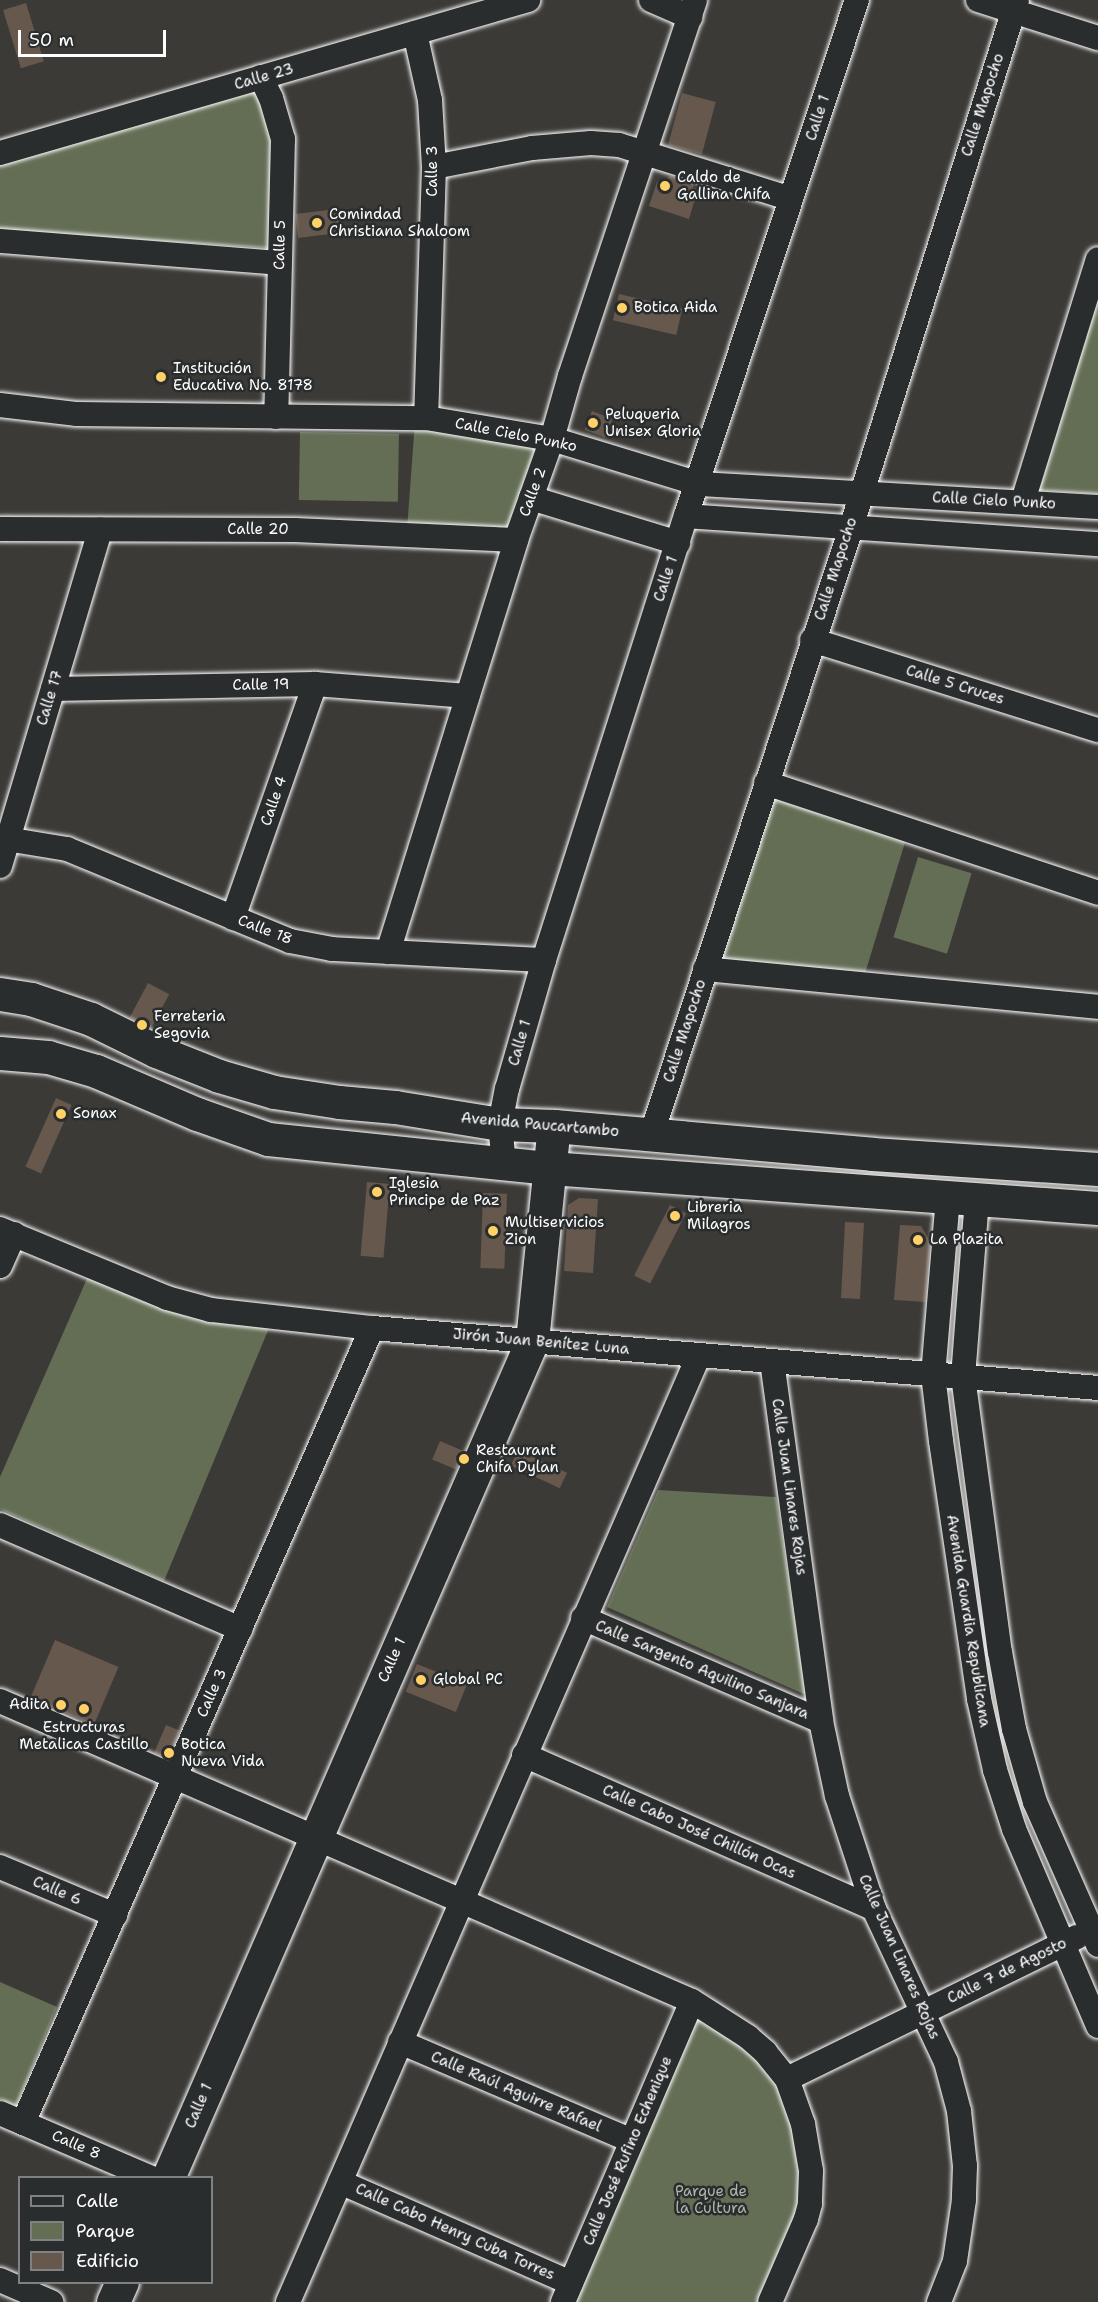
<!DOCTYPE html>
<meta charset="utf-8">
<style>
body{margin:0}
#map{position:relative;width:1098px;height:2302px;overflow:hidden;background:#3c3a37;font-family:"Shantell Sans",sans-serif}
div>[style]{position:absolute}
.green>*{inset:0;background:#636e55;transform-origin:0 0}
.building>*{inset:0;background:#66584d;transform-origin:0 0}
.roads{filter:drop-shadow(0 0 2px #fff) drop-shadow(0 0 2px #fff)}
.street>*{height:24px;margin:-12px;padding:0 12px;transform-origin:12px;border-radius:12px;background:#2a2d2e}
.secondary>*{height:33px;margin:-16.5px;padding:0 16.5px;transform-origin:16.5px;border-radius:16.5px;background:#2a2d2e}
.dots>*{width:16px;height:16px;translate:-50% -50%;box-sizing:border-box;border:3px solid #2a2d2e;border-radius:50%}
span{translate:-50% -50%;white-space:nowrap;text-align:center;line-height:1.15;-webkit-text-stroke:5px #2a2d2e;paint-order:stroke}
.street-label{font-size:15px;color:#fff}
.poi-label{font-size:15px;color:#fff}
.left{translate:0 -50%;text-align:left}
.right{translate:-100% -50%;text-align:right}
.park-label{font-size:15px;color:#b1b6aa}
.legend{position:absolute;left:18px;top:2176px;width:195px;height:108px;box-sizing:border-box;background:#2a2d2e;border:2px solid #7f8182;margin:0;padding:8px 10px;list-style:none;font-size:18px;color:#fff}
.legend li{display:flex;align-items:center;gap:12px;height:30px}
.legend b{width:30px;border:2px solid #7f8182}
.scale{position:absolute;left:18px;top:30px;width:148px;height:27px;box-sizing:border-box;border:3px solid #fff;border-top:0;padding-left:8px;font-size:18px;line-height:21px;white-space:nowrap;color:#fff;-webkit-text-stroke:4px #2a2d2e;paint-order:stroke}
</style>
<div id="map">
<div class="green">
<div style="clip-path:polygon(253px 73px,275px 141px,270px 248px,0 231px,0 159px)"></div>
<div style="clip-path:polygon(1098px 294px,1098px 494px,1038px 490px)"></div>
<div style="clip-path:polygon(415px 421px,543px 435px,513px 535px,407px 530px)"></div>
<div style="left:300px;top:432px;width:99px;height:68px;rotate:1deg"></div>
<div style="clip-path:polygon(773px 797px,906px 839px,863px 980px,717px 963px)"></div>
<div style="left:918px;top:857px;width:56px;height:84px;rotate:17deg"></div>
<div style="clip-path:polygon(89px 1274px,269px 1328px,164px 1581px,0 1509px,0 1477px)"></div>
<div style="clip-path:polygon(658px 1490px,776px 1497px,806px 1695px,607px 1607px)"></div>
<div style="clip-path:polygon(0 1982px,57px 2007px,16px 2106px,0 2099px)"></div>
<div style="clip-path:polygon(701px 2019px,709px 2021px,771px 2070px,797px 2135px,803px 2199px,761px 2302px,572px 2302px,695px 2022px)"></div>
</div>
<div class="building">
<div style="left:26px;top:3px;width:61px;height:24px;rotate:73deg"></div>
<div style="left:682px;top:93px;width:35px;height:54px;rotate:15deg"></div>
<div style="clip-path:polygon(671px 176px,694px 184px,693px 188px,698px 189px,689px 219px,649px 206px,657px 182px)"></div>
<div style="left:337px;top:209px;width:24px;height:42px;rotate:83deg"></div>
<div style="left:619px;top:294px;width:65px;height:27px;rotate:13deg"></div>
<div style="left:592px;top:411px;width:22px;height:20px;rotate:21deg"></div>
<div style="left:148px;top:983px;width:24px;height:39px;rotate:28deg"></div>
<div style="left:56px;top:1098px;width:17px;height:75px;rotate:24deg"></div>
<div style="left:367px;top:1182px;width:23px;height:74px;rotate:5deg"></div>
<div style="left:483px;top:1193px;width:24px;height:75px;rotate:2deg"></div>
<div style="clip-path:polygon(579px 1198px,598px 1199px,593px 1273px,564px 1271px,568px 1205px)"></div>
<div style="left:670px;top:1205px;width:18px;height:79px;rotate:27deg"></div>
<div style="left:845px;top:1222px;width:19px;height:76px;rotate:3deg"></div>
<div style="clip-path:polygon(900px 1225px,921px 1226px,930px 1241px,925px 1302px,894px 1300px)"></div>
<div style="left:440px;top:1441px;width:26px;height:20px;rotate:23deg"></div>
<div style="left:518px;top:1450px;width:54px;height:17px;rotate:25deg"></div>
<div style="left:55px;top:1640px;width:69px;height:63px;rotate:23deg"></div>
<div style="left:417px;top:1664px;width:54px;height:30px;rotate:22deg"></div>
<div style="left:166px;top:1725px;width:15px;height:30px;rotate:23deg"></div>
</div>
<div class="roads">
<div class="street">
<div style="left:651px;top:0;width:43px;rotate:23.6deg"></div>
<div style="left:978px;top:0;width:126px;rotate:17.6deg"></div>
<div style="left:415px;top:33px;width:69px;rotate:77.4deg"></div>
<div style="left:430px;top:100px;width:67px;rotate:86.6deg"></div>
<div style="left:434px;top:167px;width:251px;rotate:91.8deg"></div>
<div style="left:261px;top:77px;width:23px;rotate:65deg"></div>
<div style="left:271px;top:98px;width:43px;rotate:73.7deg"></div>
<div style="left:283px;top:139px;width:278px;rotate:91.4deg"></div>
<div style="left:0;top:153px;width:550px;rotate:-16.16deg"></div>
<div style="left:434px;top:167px;width:100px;rotate:-11deg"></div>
<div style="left:532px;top:148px;width:59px;rotate:-4.8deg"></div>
<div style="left:591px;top:143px;width:28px;rotate:4deg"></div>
<div style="left:619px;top:145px;width:180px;rotate:17.4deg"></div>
<div style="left:0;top:241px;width:280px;rotate:4.5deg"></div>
<div style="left:0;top:405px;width:78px;rotate:6.7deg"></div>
<div style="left:77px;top:414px;width:349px;rotate:0.7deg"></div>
<div style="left:426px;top:418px;width:128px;rotate:9.5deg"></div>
<div style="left:552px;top:439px;width:154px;rotate:17deg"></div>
<div style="left:699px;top:484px;width:400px;rotate:3.3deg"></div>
<div style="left:531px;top:498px;width:154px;rotate:17deg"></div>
<div style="left:1023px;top:501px;width:253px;rotate:-72.8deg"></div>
<div style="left:686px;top:516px;width:413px;rotate:3.9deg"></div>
<div style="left:0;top:529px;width:295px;rotate:0.2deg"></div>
<div style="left:295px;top:530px;width:221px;rotate:2.6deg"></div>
<div style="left:812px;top:640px;width:300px;rotate:17.5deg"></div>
<div style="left:53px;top:689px;width:262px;rotate:-1.1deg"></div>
<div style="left:315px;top:684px;width:153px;rotate:4.5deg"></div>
<div style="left:766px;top:783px;width:350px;rotate:18.3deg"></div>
<div style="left:0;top:838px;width:68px;rotate:9.3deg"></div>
<div style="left:67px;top:849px;width:241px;rotate:22.4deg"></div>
<div style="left:290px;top:941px;width:43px;rotate:10.8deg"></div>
<div style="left:332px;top:949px;width:212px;rotate:3deg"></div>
<div style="left:0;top:866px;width:351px;rotate:-73.4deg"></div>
<div style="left:233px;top:918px;width:248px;rotate:-70.7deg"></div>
<div style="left:388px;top:952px;width:431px;rotate:-72.7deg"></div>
<div style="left:516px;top:540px;width:107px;rotate:-70.4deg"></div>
<div style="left:552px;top:439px;width:66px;rotate:-74.1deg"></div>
<div style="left:570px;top:376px;width:396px;rotate:-71.6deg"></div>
<div style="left:705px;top:969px;width:395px;rotate:5.5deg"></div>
<div style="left:651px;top:1136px;width:640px;rotate:-71.79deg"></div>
<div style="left:851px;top:528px;width:553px;rotate:-72.55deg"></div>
<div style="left:504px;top:1164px;width:40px;rotate:-95.7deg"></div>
<div style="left:500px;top:1124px;width:36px;rotate:-79deg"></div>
<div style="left:507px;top:1089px;width:134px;rotate:-74deg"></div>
<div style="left:544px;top:960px;width:466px;rotate:-72.3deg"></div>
<div style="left:686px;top:516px;width:544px;rotate:-71.67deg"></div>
<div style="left:948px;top:1197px;width:178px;rotate:94.8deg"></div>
<div style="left:933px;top:1374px;width:67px;rotate:83.2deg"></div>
<div style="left:941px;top:1441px;width:261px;rotate:81.6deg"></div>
<div style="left:979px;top:1699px;width:73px;rotate:77.3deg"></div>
<div style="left:995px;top:1770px;width:62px;rotate:72.1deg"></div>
<div style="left:1014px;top:1829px;width:214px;rotate:66.9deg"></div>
<div style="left:977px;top:1199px;width:178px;rotate:94.5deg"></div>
<div style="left:963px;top:1376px;width:278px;rotate:82.4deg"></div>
<div style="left:1000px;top:1652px;width:78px;rotate:79.7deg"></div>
<div style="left:1014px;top:1729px;width:76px;rotate:74deg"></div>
<div style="left:1035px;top:1802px;width:156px;rotate:66.2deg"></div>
<div style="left:0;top:1229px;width:181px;rotate:22.4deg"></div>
<div style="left:167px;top:1298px;width:46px;rotate:15.3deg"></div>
<div style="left:211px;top:1310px;width:162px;rotate:6.4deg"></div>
<div style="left:372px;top:1328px;width:728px;rotate:4.72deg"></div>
<div style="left:0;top:1266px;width:35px;rotate:-66deg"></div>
<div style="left:772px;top:1361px;width:363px;rotate:82.2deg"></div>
<div style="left:821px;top:1721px;width:77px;rotate:78deg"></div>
<div style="left:837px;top:1796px;width:119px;rotate:71.9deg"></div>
<div style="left:874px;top:1909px;width:169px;rotate:64.8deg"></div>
<div style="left:946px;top:2062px;width:51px;rotate:75.1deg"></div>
<div style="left:959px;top:2111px;width:55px;rotate:83.8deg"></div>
<div style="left:965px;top:2166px;width:34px;rotate:92deg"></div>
<div style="left:964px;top:2200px;width:62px;rotate:98.4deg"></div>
<div style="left:955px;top:2261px;width:44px;rotate:111.3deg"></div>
<div style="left:0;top:1525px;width:262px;rotate:23.4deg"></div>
<div style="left:583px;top:1618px;width:259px;rotate:23.4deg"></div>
<div style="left:0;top:1701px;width:754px;rotate:23.44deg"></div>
<div style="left:692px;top:2001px;width:67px;rotate:32.7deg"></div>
<div style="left:748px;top:2037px;width:23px;rotate:41deg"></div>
<div style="left:765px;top:2052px;width:35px;rotate:51deg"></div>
<div style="left:787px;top:2079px;width:48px;rotate:70.4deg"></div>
<div style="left:803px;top:2124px;width:48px;rotate:80.3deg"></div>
<div style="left:811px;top:2171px;width:33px;rotate:92deg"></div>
<div style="left:810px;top:2204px;width:16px;rotate:105deg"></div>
<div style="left:806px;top:2219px;width:90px;rotate:113.4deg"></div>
<div style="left:524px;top:1755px;width:382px;rotate:23.7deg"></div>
<div style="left:0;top:1867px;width:125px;rotate:22.7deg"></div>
<div style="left:400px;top:2042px;width:252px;rotate:23.1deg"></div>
<div style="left:787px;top:2079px;width:323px;rotate:-26.1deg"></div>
<div style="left:0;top:2113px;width:165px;rotate:23.2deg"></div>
<div style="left:23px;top:2123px;width:868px;rotate:-66.3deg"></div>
<div style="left:340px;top:2182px;width:252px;rotate:23.6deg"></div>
<div style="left:0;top:2280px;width:56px;rotate:23.3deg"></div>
<div style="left:288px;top:2302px;width:1032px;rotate:-66.54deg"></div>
<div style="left:563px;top:2302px;width:327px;rotate:-66.8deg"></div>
</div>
<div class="secondary">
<div style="left:0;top:994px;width:31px;rotate:9deg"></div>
<div style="left:31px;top:999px;width:63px;rotate:18.4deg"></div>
<div style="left:91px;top:1019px;width:72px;rotate:26.2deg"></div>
<div style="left:156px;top:1051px;width:68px;rotate:21.6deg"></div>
<div style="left:219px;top:1076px;width:57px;rotate:16.2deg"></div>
<div style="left:274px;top:1092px;width:66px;rotate:8.7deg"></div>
<div style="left:339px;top:1102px;width:56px;rotate:5.1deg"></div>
<div style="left:395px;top:1107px;width:106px;rotate:9.2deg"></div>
<div style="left:500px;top:1124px;width:54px;rotate:2.1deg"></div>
<div style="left:554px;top:1126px;width:319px;rotate:5deg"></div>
<div style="left:872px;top:1154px;width:226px;rotate:3.8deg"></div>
<div style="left:0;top:1053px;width:48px;rotate:4.8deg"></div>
<div style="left:48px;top:1057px;width:50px;rotate:16.3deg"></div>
<div style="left:96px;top:1071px;width:110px;rotate:23.1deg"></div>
<div style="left:197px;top:1114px;width:75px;rotate:19.4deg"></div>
<div style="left:268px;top:1139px;width:283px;rotate:5.9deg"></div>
<div style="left:550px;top:1168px;width:549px;rotate:4.17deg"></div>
<div style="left:168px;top:2178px;width:913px;rotate:-66.5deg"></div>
<div style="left:532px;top:1341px;width:216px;rotate:-84.2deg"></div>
<div style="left:113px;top:2302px;width:22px;rotate:-66deg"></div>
</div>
</div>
<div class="dots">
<div style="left:665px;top:186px;background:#ffd166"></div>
<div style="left:317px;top:223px;background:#ffd166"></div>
<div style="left:622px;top:308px;background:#ffd166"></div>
<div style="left:161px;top:377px;background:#ffd166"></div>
<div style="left:593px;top:423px;background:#ffd166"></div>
<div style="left:142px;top:1025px;background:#ffd166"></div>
<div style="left:61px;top:1114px;background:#ffd166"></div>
<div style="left:377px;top:1192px;background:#ffd166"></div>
<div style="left:675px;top:1216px;background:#ffd166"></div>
<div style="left:493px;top:1231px;background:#ffd166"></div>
<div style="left:918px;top:1240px;background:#ffd166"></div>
<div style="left:464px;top:1459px;background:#ffd166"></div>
<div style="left:421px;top:1680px;background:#ffd166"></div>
<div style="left:61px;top:1705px;background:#ffd166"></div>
<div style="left:84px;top:1709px;background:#ffd166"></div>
<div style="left:169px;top:1753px;background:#ffd166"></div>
</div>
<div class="street-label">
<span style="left:264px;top:77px;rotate:-16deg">Calle 23</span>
<span style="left:983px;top:105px;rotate:-72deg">Calle Mapocho</span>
<span style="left:818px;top:118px;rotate:-72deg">Calle 1</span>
<span style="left:433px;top:171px;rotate:-90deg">Calle 3</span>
<span style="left:280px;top:245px;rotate:-89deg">Calle 5</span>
<span style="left:516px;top:435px;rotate:11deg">Calle Cielo Punko</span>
<span style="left:533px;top:492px;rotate:-70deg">Calle 2</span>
<span style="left:994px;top:501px;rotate:3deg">Calle Cielo Punko</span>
<span style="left:258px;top:530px">Calle 20</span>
<span style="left:836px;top:569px;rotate:-72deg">Calle Mapocho</span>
<span style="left:666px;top:579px;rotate:-72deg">Calle 1</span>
<span style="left:261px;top:685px;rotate:-1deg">Calle 19</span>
<span style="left:955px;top:685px;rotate:17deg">Calle 5 Cruces</span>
<span style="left:50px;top:698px;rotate:-73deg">Calle 17</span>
<span style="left:274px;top:801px;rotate:-71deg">Calle 4</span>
<span style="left:265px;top:930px;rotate:21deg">Calle 18</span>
<span style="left:685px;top:1031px;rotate:-72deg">Calle Mapocho</span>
<span style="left:520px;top:1043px;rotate:-74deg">Calle 1</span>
<span style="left:540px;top:1125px;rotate:5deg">Avenida Paucartambo</span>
<span style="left:541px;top:1342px;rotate:5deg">Jirón Juan Benítez Luna</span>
<span style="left:789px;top:1487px;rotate:82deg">Calle Juan Linares Rojas</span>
<span style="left:968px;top:1621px;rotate:81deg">Avenida Guardia Republicana</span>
<span style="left:392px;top:1660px;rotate:-66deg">Calle 1</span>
<span style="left:702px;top:1670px;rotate:23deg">Calle Sargento Aquilino Sanjara</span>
<span style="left:212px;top:1693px;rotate:-66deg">Calle 3</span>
<span style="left:699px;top:1832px;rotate:24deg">Calle Cabo José Chillón Ocas</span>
<span style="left:57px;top:1891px;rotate:23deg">Calle 6</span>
<span style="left:899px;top:1957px;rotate:66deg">Calle Juan Linares Rojas</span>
<span style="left:1007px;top:1971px;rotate:-26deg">Calle 7 de Agosto</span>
<span style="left:516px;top:2092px;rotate:23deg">Calle Raúl Aguirre Rafael</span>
<span style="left:199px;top:2106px;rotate:-67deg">Calle 1</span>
<span style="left:76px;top:2145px;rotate:23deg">Calle 8</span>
<span style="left:628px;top:2151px;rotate:-67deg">Calle José Rufino Echenique</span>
<span style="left:455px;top:2232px;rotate:24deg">Calle Cabo Henry Cuba Torres</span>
</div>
<div class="poi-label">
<span class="left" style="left:677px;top:186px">Caldo de<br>Gallina Chifa</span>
<span class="left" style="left:329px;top:223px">Comindad<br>Christiana Shaloom</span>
<span class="left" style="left:634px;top:308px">Botica Aida</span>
<span class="left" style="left:173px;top:377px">Institución<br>Educativa No. 8178</span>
<span class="left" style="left:605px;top:423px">Peluqueria<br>Unisex Gloria</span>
<span class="left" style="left:154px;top:1025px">Ferreteria<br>Segovia</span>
<span class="left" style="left:73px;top:1114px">Sonax</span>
<span class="left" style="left:389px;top:1192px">Iglesia<br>Principe de Paz</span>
<span class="left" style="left:687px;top:1216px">Libreria<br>Milagros</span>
<span class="left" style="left:505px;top:1231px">Multiservicios<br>Zion</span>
<span class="left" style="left:930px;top:1240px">La Plazita</span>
<span class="left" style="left:476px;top:1459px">Restaurant<br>Chifa Dylan</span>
<span class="left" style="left:433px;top:1680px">Global PC</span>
<span class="right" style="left:49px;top:1705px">Adita</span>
<span style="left:84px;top:1736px">Estructuras<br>Metalicas Castillo</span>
<span class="left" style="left:181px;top:1753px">Botica<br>Nueva Vida</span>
</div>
<div class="park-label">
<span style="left:711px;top:2200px">Parque de<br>la Cultura</span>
</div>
<ul class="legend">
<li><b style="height:8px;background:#2a2d2e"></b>Calle</li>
<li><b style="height:16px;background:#636e55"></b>Parque</li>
<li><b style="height:16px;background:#66584d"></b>Edificio</li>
</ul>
<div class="scale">50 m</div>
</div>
